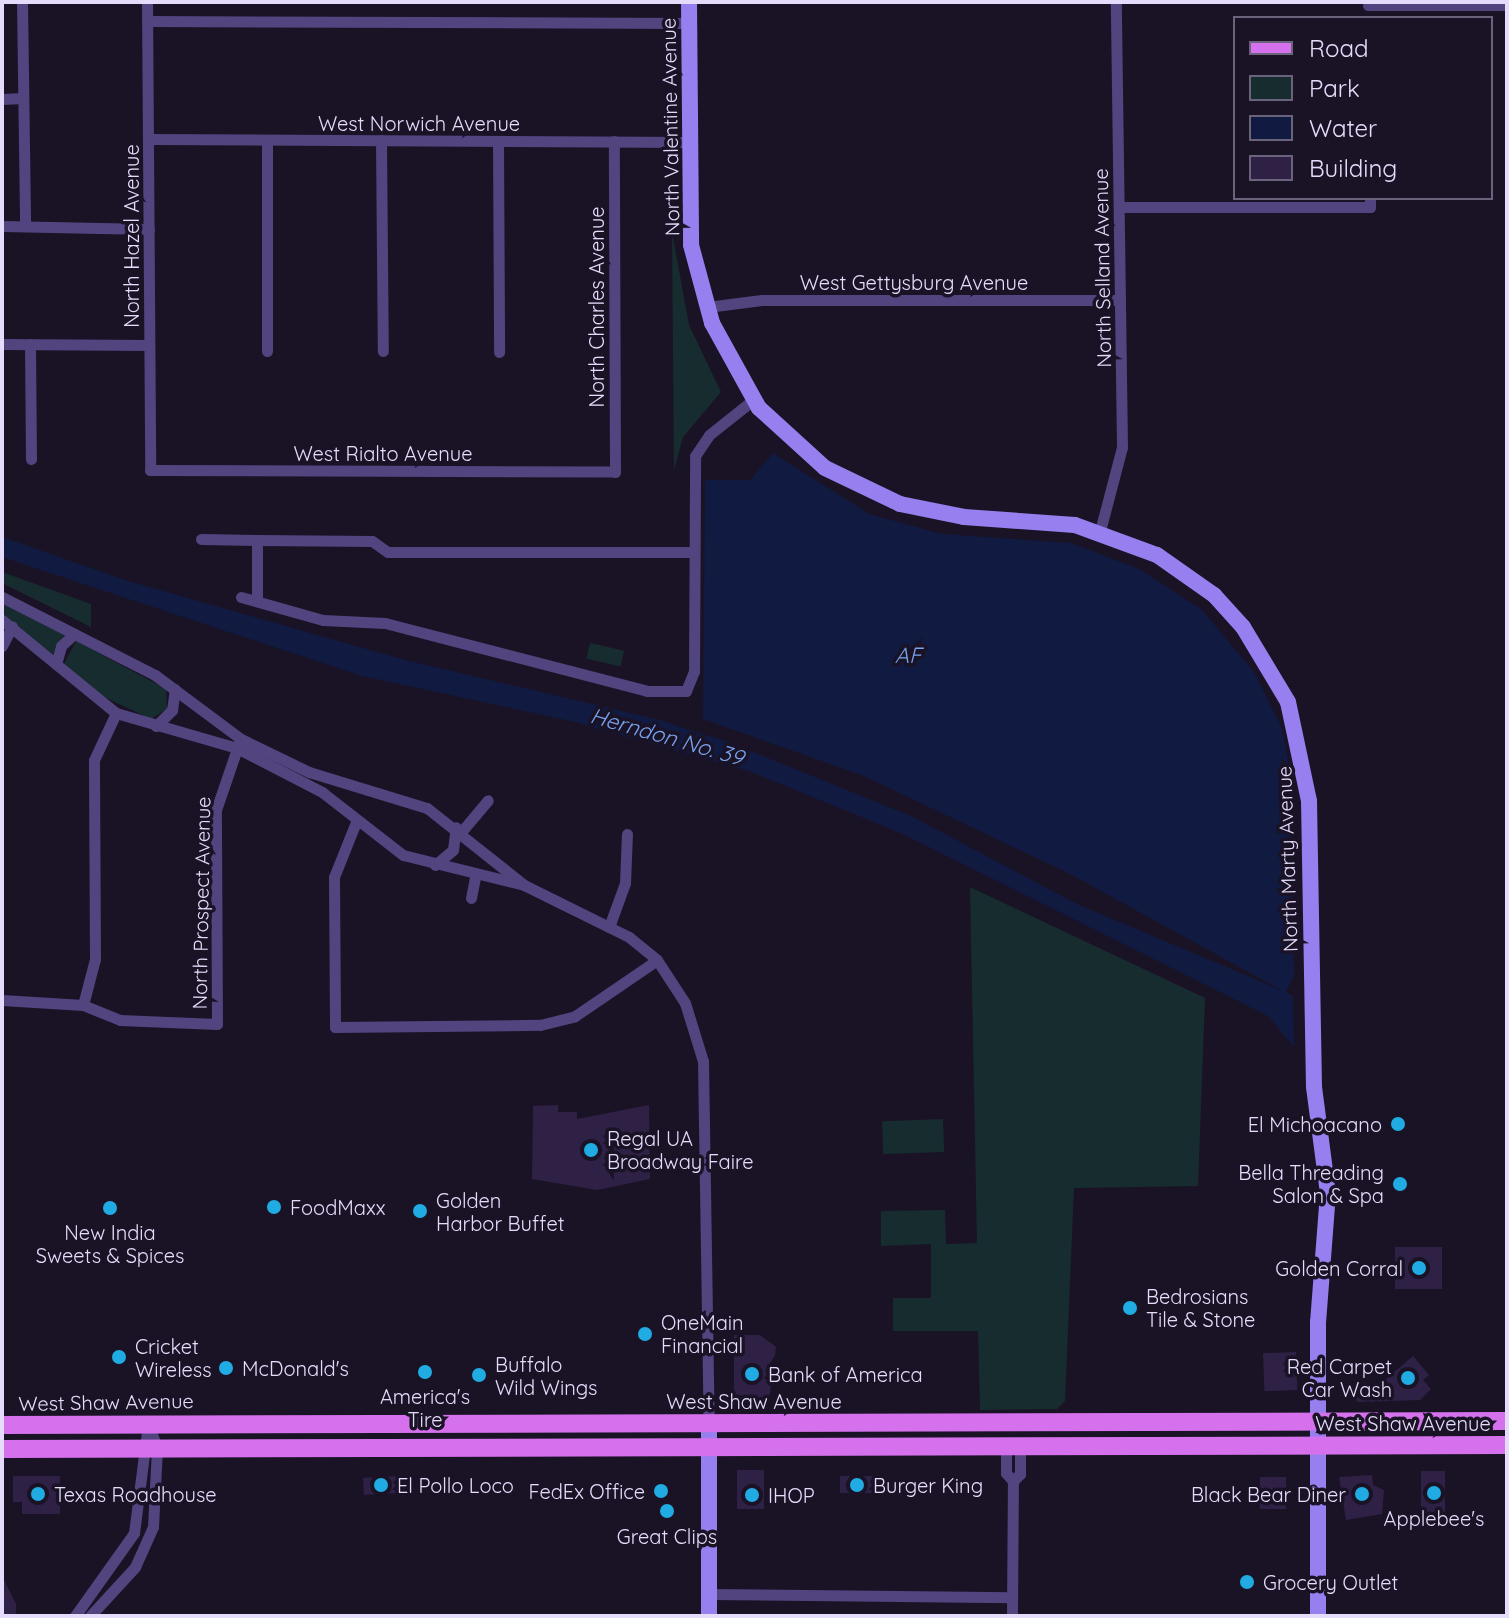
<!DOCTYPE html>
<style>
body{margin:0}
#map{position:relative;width:1509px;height:1618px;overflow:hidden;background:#1a1326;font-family:Quicksand,sans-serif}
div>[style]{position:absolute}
.green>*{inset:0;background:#172c2f;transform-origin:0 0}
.water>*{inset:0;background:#111a41}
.building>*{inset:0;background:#2f2145;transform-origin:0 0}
.street>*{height:11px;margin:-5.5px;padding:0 5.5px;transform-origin:5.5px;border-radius:5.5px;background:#51447f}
.secondary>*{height:16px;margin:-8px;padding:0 8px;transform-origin:8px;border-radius:8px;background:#977fef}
.primary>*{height:18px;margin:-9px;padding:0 9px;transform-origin:9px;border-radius:9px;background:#d671ed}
.dots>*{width:22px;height:22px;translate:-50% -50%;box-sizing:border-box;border:4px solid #1a1326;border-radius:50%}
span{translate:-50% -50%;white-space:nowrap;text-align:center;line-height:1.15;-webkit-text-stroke:7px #1a1326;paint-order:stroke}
.street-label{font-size:20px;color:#e5dcfb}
.poi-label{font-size:20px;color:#e5dcfb}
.right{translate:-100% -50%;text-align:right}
.left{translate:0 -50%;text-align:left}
.water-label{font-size:22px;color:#77a1ee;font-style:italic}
.frame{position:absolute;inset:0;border:4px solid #e5dcfb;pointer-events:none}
.legend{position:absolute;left:1233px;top:16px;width:260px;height:184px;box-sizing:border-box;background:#1a1326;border:2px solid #6b637b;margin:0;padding:10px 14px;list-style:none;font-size:24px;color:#e5dcfb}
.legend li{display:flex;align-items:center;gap:16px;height:40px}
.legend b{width:40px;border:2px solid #6b637b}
</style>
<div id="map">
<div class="green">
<div style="clip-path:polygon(672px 232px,689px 325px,721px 392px,683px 437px,674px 470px)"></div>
<div style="clip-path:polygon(2px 572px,91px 604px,91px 627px,2px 583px)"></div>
<div style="clip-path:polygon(2px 603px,65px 634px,53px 654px,2px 616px)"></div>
<div style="clip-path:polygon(76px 641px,166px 689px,167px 709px,151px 719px,100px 695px,64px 664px)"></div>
<div style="left:590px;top:643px;width:35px;height:16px;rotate:13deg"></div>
<div style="clip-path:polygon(970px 887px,1205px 998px,1198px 1186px,1074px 1188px,1065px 1401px,1057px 1409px,980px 1410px,978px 1331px,893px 1331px,893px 1298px,931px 1298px,931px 1244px,881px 1246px,881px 1211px,945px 1210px,946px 1244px,977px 1243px)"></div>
<div style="left:943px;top:1119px;width:33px;height:61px;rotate:88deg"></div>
</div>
<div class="water">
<div style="clip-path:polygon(773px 453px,869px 514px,942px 534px,1071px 543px,1139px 569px,1201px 609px,1254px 672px,1282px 728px,1291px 776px,1294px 976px,1286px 992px,1293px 996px,1294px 1047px,1268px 1016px,903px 834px,749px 771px,571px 721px,362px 676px,2px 557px,2px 537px,128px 581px,405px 660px,656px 719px,731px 743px,911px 816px,1077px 904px,1283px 991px,1070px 874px,864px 776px,703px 719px,705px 480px,750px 480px)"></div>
</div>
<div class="building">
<div style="clip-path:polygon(558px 1105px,558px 1112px,577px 1112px,577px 1119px,649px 1105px,650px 1179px,597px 1190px,532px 1179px,533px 1106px)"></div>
<div style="left:1395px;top:1247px;width:47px;height:42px"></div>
<div style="clip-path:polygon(734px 1335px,760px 1335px,776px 1347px,770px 1394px,764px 1400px,734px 1394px)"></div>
<div style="left:1296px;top:1352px;width:38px;height:33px;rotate:88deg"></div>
<div style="clip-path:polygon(1413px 1356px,1429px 1375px,1423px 1380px,1431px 1389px,1420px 1400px,1358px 1402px,1346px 1391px,1356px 1381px,1379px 1385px)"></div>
<div style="left:737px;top:1470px;width:27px;height:39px"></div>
<div style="left:1421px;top:1471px;width:24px;height:44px"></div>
<div style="clip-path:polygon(1372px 1475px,1373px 1485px,1384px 1490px,1382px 1514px,1346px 1520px,1339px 1477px)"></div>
<div style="clip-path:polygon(13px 1476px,60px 1476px,60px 1514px,22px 1514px,22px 1502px,13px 1502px)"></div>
<div style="left:398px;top:1476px;width:17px;height:35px;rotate:87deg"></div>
<div style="left:840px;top:1476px;width:33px;height:17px"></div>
<div style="left:1260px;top:1477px;width:26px;height:32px"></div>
<div style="clip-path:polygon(2px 1576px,16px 1604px,16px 1616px,2px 1616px)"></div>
</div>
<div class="street">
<div style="left:22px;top:2px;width:224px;rotate:89.2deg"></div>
<div style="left:147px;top:2px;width:468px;rotate:89.6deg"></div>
<div style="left:150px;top:470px;width:465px;rotate:0.2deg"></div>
<div style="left:615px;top:472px;width:331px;rotate:-90.2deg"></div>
<div style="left:1368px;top:5px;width:139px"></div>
<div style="left:147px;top:21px;width:542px;rotate:0.21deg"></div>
<div style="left:2px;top:99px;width:21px;rotate:-3deg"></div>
<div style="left:148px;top:139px;width:541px;rotate:0.32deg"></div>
<div style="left:267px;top:140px;width:211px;rotate:90deg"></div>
<div style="left:381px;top:140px;width:211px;rotate:89.5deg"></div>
<div style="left:498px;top:141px;width:211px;rotate:89.7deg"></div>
<div style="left:1119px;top:207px;width:251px"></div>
<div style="left:1370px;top:207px;width:9px;rotate:-90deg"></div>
<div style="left:2px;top:226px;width:147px;rotate:1.2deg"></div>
<div style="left:707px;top:307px;width:55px;rotate:-7.3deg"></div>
<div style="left:762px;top:300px;width:358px"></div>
<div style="left:2px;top:344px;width:147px;rotate:0.4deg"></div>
<div style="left:30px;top:344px;width:115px;rotate:89.5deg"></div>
<div style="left:1100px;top:531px;width:87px;rotate:-75.3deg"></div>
<div style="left:1122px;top:447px;width:445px;rotate:-90.8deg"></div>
<div style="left:201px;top:539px;width:56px;rotate:1deg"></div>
<div style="left:2px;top:597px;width:172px;rotate:27deg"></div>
<div style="left:155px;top:675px;width:107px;rotate:36.7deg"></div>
<div style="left:241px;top:739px;width:76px;rotate:25.9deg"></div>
<div style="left:309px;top:772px;width:123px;rotate:17deg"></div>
<div style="left:427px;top:808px;width:124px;rotate:38.4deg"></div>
<div style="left:241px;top:597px;width:85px;rotate:15.7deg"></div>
<div style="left:323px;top:620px;width:62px;rotate:2.8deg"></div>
<div style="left:385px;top:623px;width:271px;rotate:14.5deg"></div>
<div style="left:647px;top:691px;width:39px"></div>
<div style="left:686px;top:691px;width:22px;rotate:-68deg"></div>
<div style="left:694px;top:671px;width:215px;rotate:-89.7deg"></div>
<div style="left:695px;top:456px;width:25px;rotate:-56deg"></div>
<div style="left:709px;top:435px;width:56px;rotate:-38.5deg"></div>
<div style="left:257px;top:598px;width:58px;rotate:-90deg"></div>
<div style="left:257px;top:540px;width:115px;rotate:0.5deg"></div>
<div style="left:372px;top:541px;width:19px;rotate:35deg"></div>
<div style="left:388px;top:552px;width:305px"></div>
<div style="left:2px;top:620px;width:147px;rotate:39.2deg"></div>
<div style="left:116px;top:713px;width:126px;rotate:16.1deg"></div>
<div style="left:237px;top:748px;width:96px;rotate:27.4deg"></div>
<div style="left:322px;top:792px;width:103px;rotate:37.9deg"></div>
<div style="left:403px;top:855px;width:125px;rotate:13.9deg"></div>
<div style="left:524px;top:885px;width:117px;rotate:26.3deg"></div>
<div style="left:629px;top:937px;width:36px;rotate:39deg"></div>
<div style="left:657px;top:960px;width:51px;rotate:56.9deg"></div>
<div style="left:685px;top:1003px;width:61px;rotate:72.8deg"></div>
<div style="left:703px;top:1061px;width:362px;rotate:89.1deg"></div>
<div style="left:2px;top:646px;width:22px;rotate:-63deg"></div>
<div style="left:56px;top:664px;width:19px;rotate:-74deg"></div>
<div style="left:61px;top:646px;width:18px;rotate:-43deg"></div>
<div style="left:156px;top:726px;width:23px;rotate:-45deg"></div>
<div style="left:172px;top:710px;width:21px;rotate:-82deg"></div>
<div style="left:356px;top:822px;width:59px;rotate:111.8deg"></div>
<div style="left:334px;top:877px;width:150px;rotate:89.6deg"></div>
<div style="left:335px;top:1027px;width:205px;rotate:-0.6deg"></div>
<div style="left:540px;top:1025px;width:36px;rotate:-14deg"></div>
<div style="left:575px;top:1016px;width:99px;rotate:-34.3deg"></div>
<div style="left:462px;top:831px;width:40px;rotate:-50deg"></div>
<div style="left:435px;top:865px;width:23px;rotate:-40deg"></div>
<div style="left:453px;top:850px;width:23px;rotate:-83deg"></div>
<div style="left:471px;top:898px;width:25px;rotate:-79deg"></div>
<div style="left:609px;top:927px;width:47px;rotate:-70deg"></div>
<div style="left:625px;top:883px;width:49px;rotate:-87.7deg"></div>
<div style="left:2px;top:1000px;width:81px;rotate:3.5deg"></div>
<div style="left:83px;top:1005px;width:40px;rotate:22deg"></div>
<div style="left:120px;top:1020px;width:97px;rotate:2.4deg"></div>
<div style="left:217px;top:1024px;width:214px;rotate:-90.3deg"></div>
<div style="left:216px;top:810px;width:71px;rotate:-71.1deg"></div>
<div style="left:83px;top:1005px;width:48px;rotate:-75.4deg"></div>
<div style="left:95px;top:959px;width:199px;rotate:-90.3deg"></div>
<div style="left:94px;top:760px;width:52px;rotate:-64.9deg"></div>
<div style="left:1006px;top:1446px;width:27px;rotate:90deg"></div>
<div style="left:1006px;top:1473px;width:11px;rotate:49deg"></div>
<div style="left:709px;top:1594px;width:303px;rotate:0.6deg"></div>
<div style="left:75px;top:1616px;width:102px;rotate:-54.6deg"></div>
<div style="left:134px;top:1533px;width:111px;rotate:-82.7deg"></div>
<div style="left:90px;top:1616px;width:67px;rotate:-47.4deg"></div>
<div style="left:135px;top:1567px;width:44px;rotate:-65.8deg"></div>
<div style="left:153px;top:1527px;width:79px;rotate:-87.1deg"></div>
<div style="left:157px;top:1448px;width:27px;rotate:-110deg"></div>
<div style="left:1012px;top:1616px;width:135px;rotate:-89.6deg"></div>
<div style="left:1013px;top:1481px;width:10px;rotate:-45deg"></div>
<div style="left:1020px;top:1474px;width:28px;rotate:-90deg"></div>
</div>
<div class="secondary">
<div style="left:689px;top:2px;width:243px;rotate:89.5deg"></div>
<div style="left:691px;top:245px;width:81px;rotate:74.9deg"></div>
<div style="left:712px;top:323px;width:97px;rotate:61.1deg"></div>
<div style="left:759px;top:408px;width:89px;rotate:42.3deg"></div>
<div style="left:825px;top:468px;width:83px;rotate:25.6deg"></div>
<div style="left:900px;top:504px;width:65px;rotate:11.5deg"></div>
<div style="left:964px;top:517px;width:111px;rotate:4.1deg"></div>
<div style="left:1075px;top:525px;width:87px;rotate:20.1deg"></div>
<div style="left:1157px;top:555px;width:70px;rotate:35.1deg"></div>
<div style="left:1214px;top:595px;width:43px;rotate:47.8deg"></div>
<div style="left:1243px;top:627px;width:87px;rotate:59deg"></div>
<div style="left:1288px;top:702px;width:101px;rotate:78deg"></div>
<div style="left:1309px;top:801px;width:286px;rotate:89deg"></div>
<div style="left:1314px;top:1087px;width:107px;rotate:82.5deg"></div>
<div style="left:1328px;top:1193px;width:129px;rotate:94.4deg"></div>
<div style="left:1318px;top:1322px;width:294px;rotate:90deg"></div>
<div style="left:709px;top:1616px;width:193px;rotate:-90deg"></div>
</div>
<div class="primary">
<div style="left:2px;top:1425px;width:1505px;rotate:-0.15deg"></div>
<div style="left:2px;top:1449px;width:1505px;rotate:-0.15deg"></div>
</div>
<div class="dots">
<div style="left:1398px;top:1124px;background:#20abe3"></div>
<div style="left:591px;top:1150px;background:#20abe3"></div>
<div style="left:1400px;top:1184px;background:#20abe3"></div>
<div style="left:274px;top:1207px;background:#20abe3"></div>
<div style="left:110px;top:1208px;background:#20abe3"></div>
<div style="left:420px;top:1211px;background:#20abe3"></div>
<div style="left:1419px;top:1268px;background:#20abe3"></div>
<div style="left:1130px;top:1308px;background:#20abe3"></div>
<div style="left:645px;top:1334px;background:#20abe3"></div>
<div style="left:119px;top:1357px;background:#20abe3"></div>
<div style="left:226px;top:1368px;background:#20abe3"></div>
<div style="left:425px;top:1372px;background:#20abe3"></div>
<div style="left:752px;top:1374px;background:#20abe3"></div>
<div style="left:479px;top:1375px;background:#20abe3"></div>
<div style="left:1408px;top:1378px;background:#20abe3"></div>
<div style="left:381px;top:1485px;background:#20abe3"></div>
<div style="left:857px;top:1485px;background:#20abe3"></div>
<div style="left:661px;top:1491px;background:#20abe3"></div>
<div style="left:1434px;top:1493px;background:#20abe3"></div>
<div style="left:38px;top:1494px;background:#20abe3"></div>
<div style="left:1362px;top:1494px;background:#20abe3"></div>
<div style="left:752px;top:1495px;background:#20abe3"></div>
<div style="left:667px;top:1511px;background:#20abe3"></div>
<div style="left:1247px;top:1582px;background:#20abe3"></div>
</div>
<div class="street-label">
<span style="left:419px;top:123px">West Norwich Avenue</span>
<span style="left:670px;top:127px;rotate:-91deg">North Valentine Avenue</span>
<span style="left:131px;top:236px;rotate:-90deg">North Hazel Avenue</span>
<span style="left:1102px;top:268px;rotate:-91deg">North Selland Avenue</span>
<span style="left:914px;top:282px">West Gettysburg Avenue</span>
<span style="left:596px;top:307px;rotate:-90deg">North Charles Avenue</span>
<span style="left:383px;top:453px">West Rialto Avenue</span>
<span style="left:1287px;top:859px;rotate:-92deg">North Marty Avenue</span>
<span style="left:201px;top:903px;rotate:-89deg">North Prospect Avenue</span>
<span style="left:754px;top:1401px">West Shaw Avenue</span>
<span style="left:106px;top:1402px;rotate:-1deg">West Shaw Avenue</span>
<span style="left:1403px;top:1423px">West Shaw Avenue</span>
</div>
<div class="poi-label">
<span class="right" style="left:1382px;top:1124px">El Michoacano</span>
<span class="left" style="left:607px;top:1150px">Regal UA<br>Broadway Faire</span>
<span class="right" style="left:1384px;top:1184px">Bella Threading<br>Salon &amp; Spa</span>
<span class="left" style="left:436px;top:1212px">Golden<br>Harbor Buffet</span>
<span class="left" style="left:290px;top:1207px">FoodMaxx</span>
<span style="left:110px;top:1244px">New India<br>Sweets &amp; Spices</span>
<span class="right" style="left:1403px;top:1268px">Golden Corral</span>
<span class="left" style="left:1146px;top:1308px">Bedrosians<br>Tile &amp; Stone</span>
<span class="left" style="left:661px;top:1334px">OneMain<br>Financial</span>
<span class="left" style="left:135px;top:1358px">Cricket<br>Wireless</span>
<span class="left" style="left:495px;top:1376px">Buffalo<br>Wild Wings</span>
<span class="right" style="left:1392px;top:1378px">Red Carpet<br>Car Wash</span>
<span class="left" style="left:242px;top:1368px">McDonald's</span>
<span class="left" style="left:768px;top:1374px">Bank of America</span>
<span style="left:425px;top:1408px">America's<br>Tire</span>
<span class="left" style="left:397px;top:1485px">El Pollo Loco</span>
<span class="left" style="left:873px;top:1485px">Burger King</span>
<span class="right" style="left:645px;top:1491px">FedEx Office</span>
<span class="left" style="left:54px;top:1494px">Texas Roadhouse</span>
<span class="right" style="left:1346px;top:1494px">Black Bear Diner</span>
<span class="left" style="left:768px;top:1495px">IHOP</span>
<span style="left:1434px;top:1518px">Applebee's</span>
<span style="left:667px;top:1536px">Great Clips</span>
<span class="left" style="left:1263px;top:1582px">Grocery Outlet</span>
</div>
<div class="water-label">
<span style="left:908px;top:656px">AF</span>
<span style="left:667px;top:737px;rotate:16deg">Herndon No. 39</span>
</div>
<div class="frame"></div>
<ul class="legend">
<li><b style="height:10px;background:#d671ed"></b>Road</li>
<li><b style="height:22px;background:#172c2f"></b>Park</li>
<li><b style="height:22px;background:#111a41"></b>Water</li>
<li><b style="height:22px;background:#2f2145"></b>Building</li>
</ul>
</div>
